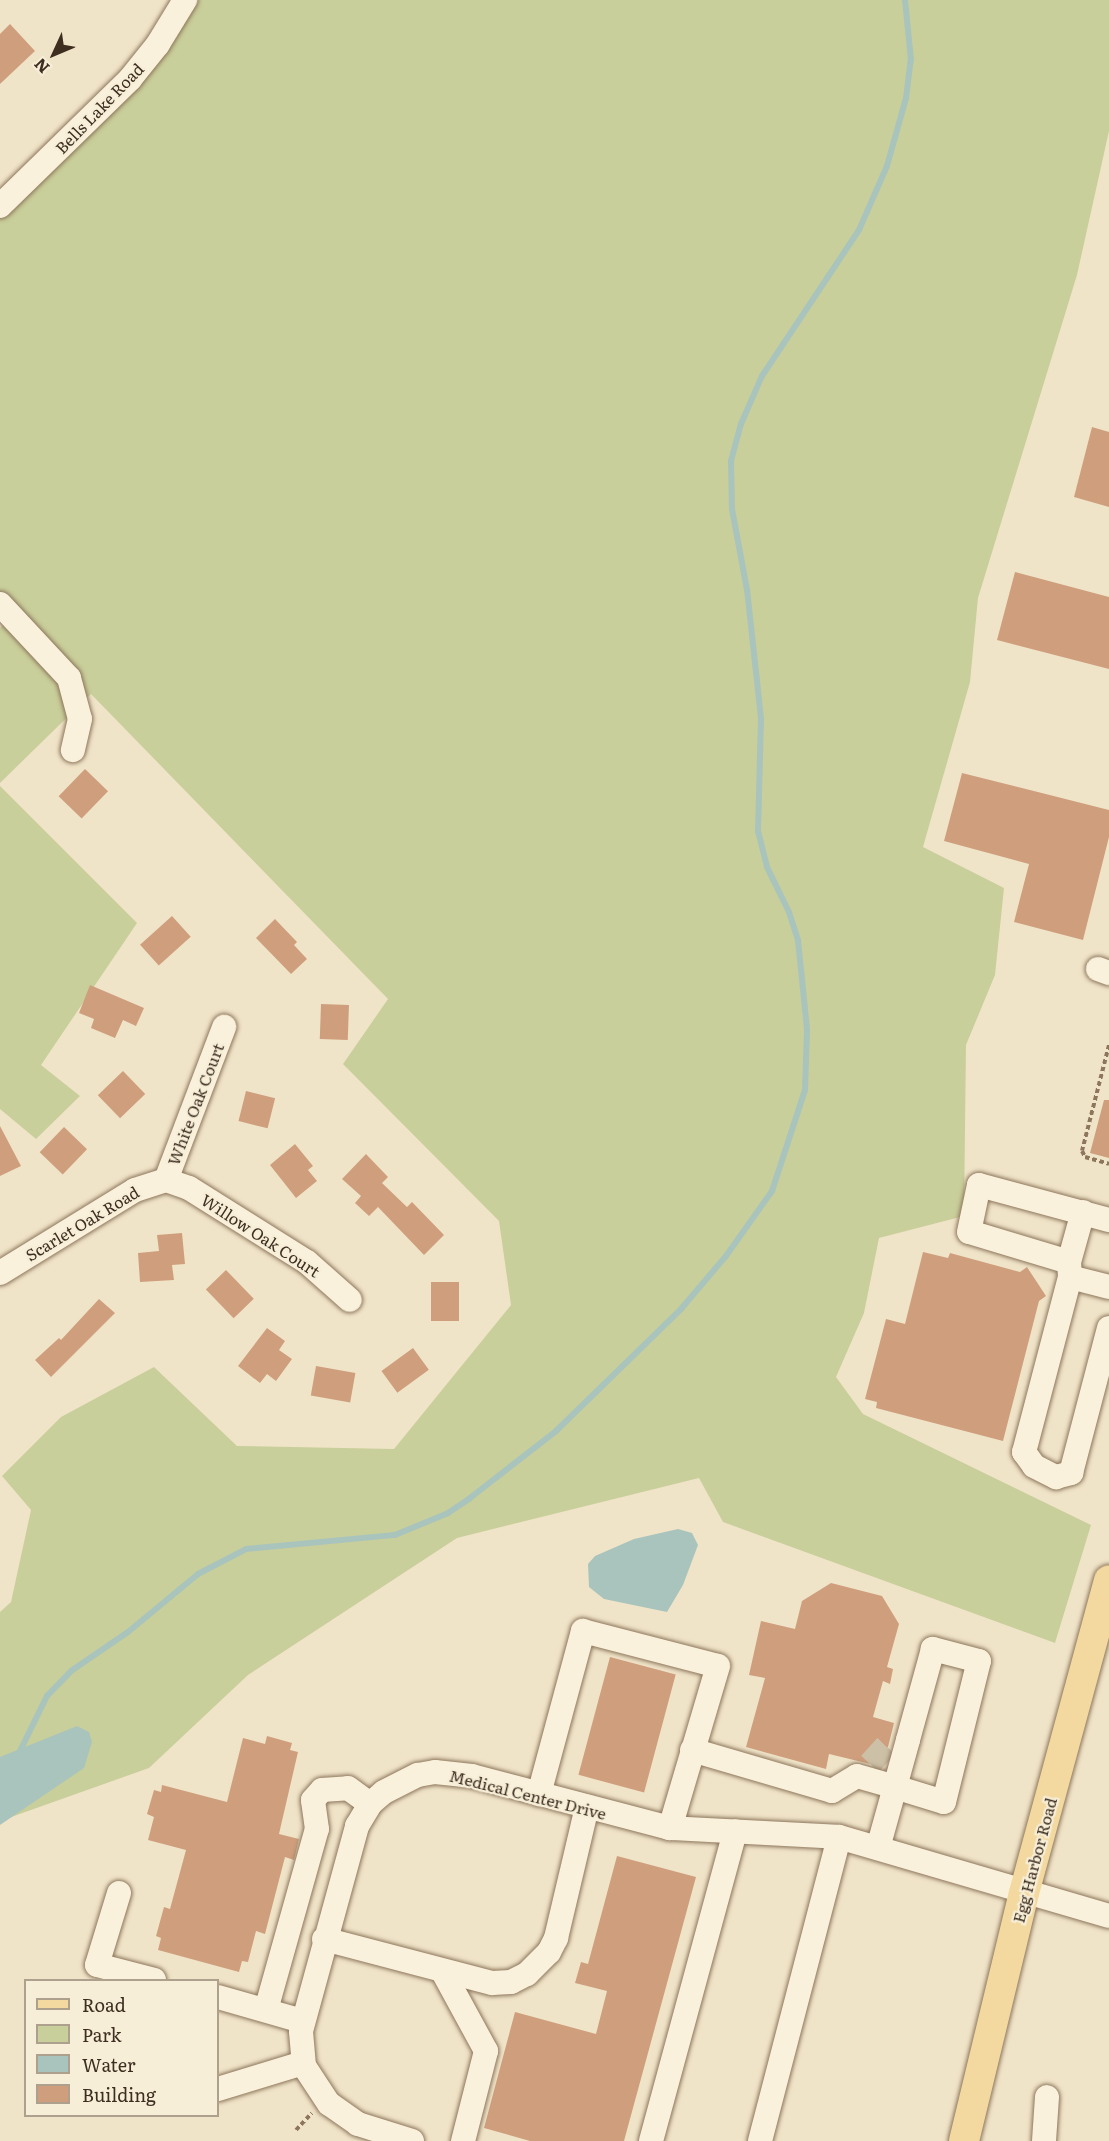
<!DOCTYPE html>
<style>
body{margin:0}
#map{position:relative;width:1109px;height:2141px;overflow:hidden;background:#f0e4c8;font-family:Literata,serif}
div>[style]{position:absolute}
.green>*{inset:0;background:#c9cf9b}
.water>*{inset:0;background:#a9c4bc}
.stream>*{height:6px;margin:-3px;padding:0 3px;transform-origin:3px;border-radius:3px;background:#a9c4bc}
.building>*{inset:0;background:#cf9f7d;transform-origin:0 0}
.minor-tunnel>*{height:24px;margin-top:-12px;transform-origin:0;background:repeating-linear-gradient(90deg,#ccc0a6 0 24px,transparent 0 36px)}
.path>*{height:4px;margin-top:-2px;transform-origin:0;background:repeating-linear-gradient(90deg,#8d765c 0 4.5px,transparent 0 7.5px)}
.roads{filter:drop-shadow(0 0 2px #8d765c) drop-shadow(0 0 2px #8d765c)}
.minor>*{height:24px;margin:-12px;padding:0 12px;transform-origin:12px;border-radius:12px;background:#faf1dc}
.major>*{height:30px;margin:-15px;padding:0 15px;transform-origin:15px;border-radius:15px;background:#f3d9a0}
span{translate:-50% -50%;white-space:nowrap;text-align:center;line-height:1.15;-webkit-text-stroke:4.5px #f7eed8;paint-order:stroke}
.street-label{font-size:16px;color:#3d2e20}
.legend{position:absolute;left:24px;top:1979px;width:195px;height:138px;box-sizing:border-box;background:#f7eed8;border:2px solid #ada18e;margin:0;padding:8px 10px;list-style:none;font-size:18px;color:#3d2e20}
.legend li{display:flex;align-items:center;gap:12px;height:30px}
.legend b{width:30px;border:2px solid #ada18e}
.north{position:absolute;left:24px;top:24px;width:60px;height:60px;-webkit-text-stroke:4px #f7eed8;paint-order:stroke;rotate:226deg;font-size:16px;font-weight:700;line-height:24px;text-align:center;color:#3d2e20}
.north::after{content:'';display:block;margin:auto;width:21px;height:27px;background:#3d2e20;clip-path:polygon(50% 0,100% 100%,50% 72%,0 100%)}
</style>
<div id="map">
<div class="green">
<div style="clip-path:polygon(187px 0,1109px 0,1109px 131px,1077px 275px,978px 598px,970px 682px,923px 847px,1004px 888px,995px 975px,966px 1045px,964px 1216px,879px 1238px,864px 1313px,836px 1377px,863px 1414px,1091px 1525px,1055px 1643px,723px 1522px,699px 1478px,457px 1538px,248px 1675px,149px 1768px,0 1821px,0 1612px,11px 1602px,31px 1510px,2px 1476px,61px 1417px,154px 1367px,237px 1446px,394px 1449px,511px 1305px,499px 1221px,343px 1064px,388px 999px,91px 694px,0 783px,0 628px,12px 614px,0 601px,0 201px)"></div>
<div style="clip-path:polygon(0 786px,137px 923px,41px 1065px,80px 1096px,36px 1139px,0 1109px)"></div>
</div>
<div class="water">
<div style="clip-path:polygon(678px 1529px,692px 1533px,698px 1545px,683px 1585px,667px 1612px,604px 1599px,589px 1587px,588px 1564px,595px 1556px,634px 1539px)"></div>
<div style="clip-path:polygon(77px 1726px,89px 1732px,92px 1742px,84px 1768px,0 1825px,0 1757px)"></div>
</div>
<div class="stream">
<div style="left:20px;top:1751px;width:61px;rotate:-63.9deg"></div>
<div style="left:47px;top:1696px;width:35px;rotate:-46deg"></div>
<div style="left:71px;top:1671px;width:69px;rotate:-34.4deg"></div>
<div style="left:128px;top:1632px;width:91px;rotate:-39.6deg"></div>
<div style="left:198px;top:1574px;width:54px;rotate:-27.5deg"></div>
<div style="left:246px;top:1549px;width:150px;rotate:-5.4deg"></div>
<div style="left:395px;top:1535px;width:57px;rotate:-22.5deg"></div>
<div style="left:448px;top:1513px;width:27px;rotate:-34deg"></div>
<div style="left:470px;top:1498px;width:109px;rotate:-37.9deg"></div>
<div style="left:556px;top:1431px;width:175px;rotate:-44.3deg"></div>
<div style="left:681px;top:1309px;width:70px;rotate:-49.7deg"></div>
<div style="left:726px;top:1256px;width:80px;rotate:-54.7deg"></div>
<div style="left:772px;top:1191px;width:106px;rotate:-71.9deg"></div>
<div style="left:805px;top:1090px;width:61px;rotate:-88.1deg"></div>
<div style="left:807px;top:1029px;width:89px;rotate:-95.8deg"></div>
<div style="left:798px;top:940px;width:29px;rotate:-108deg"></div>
<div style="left:789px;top:912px;width:50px;rotate:-116.1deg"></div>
<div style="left:767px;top:867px;width:36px;rotate:-104deg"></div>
<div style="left:758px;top:832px;width:114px;rotate:-88.5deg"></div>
<div style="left:761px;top:718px;width:129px;rotate:-96.2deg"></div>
<div style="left:747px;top:590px;width:82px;rotate:-100.5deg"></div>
<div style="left:732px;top:509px;width:48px;rotate:-91.2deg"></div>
<div style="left:731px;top:461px;width:38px;rotate:-75deg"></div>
<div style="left:741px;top:424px;width:52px;rotate:-66.4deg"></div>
<div style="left:762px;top:376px;width:175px;rotate:-56.4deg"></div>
<div style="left:859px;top:230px;width:70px;rotate:-66.4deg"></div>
<div style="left:887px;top:166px;width:71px;rotate:-74.4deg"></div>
<div style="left:906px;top:98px;width:38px;rotate:-83deg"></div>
<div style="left:911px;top:60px;width:60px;rotate:-95.7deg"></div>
</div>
<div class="building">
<div style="clip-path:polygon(10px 24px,35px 51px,0 84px,0 34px)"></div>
<div style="clip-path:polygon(1092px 427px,1109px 432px,1109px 507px,1074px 497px)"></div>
<div style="clip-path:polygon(1015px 572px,1109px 597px,1109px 669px,997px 640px)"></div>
<div style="left:85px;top:769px;width:32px;height:38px;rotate:44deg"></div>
<div style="clip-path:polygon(962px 773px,1109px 810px,1109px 837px,1083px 940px,1014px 922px,1029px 864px,944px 841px)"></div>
<div style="left:172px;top:916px;width:28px;height:43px;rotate:48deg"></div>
<div style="clip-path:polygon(275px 919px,297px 942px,294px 945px,307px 959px,291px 974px,256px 938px)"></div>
<div style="clip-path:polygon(90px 985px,144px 1008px,136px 1026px,123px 1020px,115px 1038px,91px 1028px,94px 1019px,79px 1013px)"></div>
<div style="left:321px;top:1004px;width:28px;height:35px;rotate:2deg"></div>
<div style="left:123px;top:1071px;width:32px;height:35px;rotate:46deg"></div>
<div style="left:246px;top:1091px;width:30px;height:31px;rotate:14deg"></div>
<div style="clip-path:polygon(1104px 1100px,1109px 1100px,1109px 1158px,1090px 1153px)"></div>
<div style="clip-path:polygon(0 1126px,21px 1166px,0 1176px)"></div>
<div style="left:64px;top:1127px;width:32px;height:35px;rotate:44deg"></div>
<div style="clip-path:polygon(295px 1144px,313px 1166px,308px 1170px,317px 1181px,296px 1198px,270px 1165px)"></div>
<div style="clip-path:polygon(366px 1154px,388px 1177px,382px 1183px,407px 1207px,412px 1202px,444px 1235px,424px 1255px,378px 1207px,369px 1216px,355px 1203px,361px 1196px,342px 1179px)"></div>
<div style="clip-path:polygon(182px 1233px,185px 1264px,172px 1265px,174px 1280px,140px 1282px,138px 1253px,159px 1251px,157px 1235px)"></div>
<div style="clip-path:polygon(923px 1252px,948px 1258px,950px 1253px,1020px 1272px,1027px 1267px,1046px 1296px,1039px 1301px,1003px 1441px,876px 1408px,877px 1402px,865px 1399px,886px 1319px,905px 1324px)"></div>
<div style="left:226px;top:1270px;width:40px;height:28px;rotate:46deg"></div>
<div style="left:431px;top:1282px;width:28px;height:39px"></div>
<div style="clip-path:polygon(99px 1299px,115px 1313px,51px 1377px,35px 1360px,59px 1338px,61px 1340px)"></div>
<div style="clip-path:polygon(267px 1328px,285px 1341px,279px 1350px,292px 1359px,276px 1381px,267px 1374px,260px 1383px,238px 1366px)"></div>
<div style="left:413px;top:1348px;width:27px;height:39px;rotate:54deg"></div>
<div style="left:316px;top:1366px;width:40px;height:30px;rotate:10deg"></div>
<div style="clip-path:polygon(831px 1583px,882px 1596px,899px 1624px,887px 1667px,893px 1669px,890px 1684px,883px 1681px,873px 1717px,894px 1723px,883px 1767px,829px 1754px,826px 1769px,746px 1747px,765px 1678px,749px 1675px,761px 1621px,795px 1629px,802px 1601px)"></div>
<div style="left:610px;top:1657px;width:68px;height:122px;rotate:15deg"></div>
<div style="clip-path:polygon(267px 1736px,292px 1743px,290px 1750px,298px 1752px,279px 1834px,299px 1839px,294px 1860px,285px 1857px,265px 1934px,256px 1931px,248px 1962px,242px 1961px,239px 1972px,158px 1950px,161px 1938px,156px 1936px,164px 1907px,170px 1909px,186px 1850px,148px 1840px,154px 1817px,147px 1814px,154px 1790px,161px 1792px,162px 1785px,227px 1802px,243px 1738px,265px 1744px)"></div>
<div style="clip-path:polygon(617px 1856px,696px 1877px,624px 2141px,530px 2141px,484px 2128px,515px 2012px,596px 2034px,607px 1991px,575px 1983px,581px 1962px,588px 1964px)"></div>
</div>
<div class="minor-tunnel">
<div style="left:870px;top:1764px;width:28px;rotate:-48deg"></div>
</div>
<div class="path">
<div style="left:1109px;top:1045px;width:109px;rotate:104.3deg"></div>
<div style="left:1082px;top:1151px;width:7px;rotate:63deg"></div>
<div style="left:1085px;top:1157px;width:25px;rotate:16deg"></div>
<div style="left:296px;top:2130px;width:23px;rotate:-47deg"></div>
</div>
<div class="roads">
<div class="minor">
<div style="left:0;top:206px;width:182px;rotate:-44.3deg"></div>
<div style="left:130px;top:79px;width:45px;rotate:-51.3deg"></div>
<div style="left:158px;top:44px;width:52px;rotate:-58.5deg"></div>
<div style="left:0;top:604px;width:101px;rotate:47deg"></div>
<div style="left:69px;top:678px;width:42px;rotate:75deg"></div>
<div style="left:80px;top:719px;width:32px;rotate:103deg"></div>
<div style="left:1098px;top:969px;width:12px;rotate:20deg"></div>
<div style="left:166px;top:1180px;width:164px;rotate:-69.2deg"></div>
<div style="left:1083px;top:1212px;width:52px;rotate:105.6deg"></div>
<div style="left:1069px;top:1262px;width:15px;rotate:86deg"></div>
<div style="left:1070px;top:1277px;width:181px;rotate:104.7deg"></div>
<div style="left:1024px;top:1452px;width:17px;rotate:54deg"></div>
<div style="left:1034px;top:1466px;width:25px;rotate:27deg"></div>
<div style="left:1056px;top:1477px;width:16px;rotate:-15deg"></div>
<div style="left:1071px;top:1473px;width:150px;rotate:-75.3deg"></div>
<div style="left:1069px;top:1262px;width:104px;rotate:-163.3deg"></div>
<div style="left:969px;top:1232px;width:48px;rotate:-78deg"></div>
<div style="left:979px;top:1185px;width:135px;rotate:15.1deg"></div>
<div style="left:0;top:1273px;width:158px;rotate:-31.6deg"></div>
<div style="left:135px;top:1190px;width:33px;rotate:-18deg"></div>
<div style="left:166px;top:1180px;width:24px;rotate:19deg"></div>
<div style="left:189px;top:1188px;width:139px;rotate:32.1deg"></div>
<div style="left:307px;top:1262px;width:57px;rotate:41.5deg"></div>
<div style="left:1070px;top:1277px;width:40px;rotate:14.4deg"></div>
<div style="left:692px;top:1750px;width:146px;rotate:16.3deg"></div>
<div style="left:832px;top:1791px;width:29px;rotate:-31deg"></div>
<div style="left:857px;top:1776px;width:40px;rotate:16deg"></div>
<div style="left:895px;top:1787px;width:51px;rotate:17deg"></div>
<div style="left:944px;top:1802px;width:145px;rotate:-76.1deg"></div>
<div style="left:979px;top:1661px;width:48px;rotate:-165.4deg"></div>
<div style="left:933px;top:1649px;width:94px;rotate:105.4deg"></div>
<div style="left:908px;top:1740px;width:49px;rotate:105.5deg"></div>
<div style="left:895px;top:1787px;width:63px;rotate:105.6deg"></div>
<div style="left:539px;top:1794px;width:169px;rotate:-74.9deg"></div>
<div style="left:583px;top:1631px;width:139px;rotate:14.5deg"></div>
<div style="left:718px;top:1666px;width:169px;rotate:106.5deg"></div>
<div style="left:119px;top:1893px;width:75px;rotate:107deg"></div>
<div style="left:97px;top:1965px;width:59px;rotate:14.7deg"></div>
<div style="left:324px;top:1939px;width:174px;rotate:14.7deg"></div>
<div style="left:492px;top:1983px;width:19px;rotate:-3deg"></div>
<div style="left:511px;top:1982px;width:18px;rotate:-27deg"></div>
<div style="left:527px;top:1974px;width:31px;rotate:-45deg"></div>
<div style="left:549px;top:1952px;width:16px;rotate:-63deg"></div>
<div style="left:556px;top:1938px;width:135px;rotate:-76.7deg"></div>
<div style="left:443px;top:1972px;width:90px;rotate:61.4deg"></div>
<div style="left:486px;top:2051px;width:93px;rotate:104.3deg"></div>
<div style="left:218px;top:1997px;width:87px;rotate:15.9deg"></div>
<div style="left:266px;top:2010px;width:188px;rotate:-74.3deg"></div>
<div style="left:317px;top:1829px;width:29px;rotate:-98deg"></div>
<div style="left:313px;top:1800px;width:13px;rotate:-48deg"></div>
<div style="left:322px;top:1790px;width:26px;rotate:-4deg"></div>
<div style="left:348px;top:1788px;width:27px;rotate:36deg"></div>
<div style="left:218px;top:2089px;width:89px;rotate:-17deg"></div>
<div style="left:412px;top:2141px;width:57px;rotate:-162.5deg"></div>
<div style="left:358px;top:2124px;width:35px;rotate:-145deg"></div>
<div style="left:329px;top:2104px;width:45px;rotate:-123.3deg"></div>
<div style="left:304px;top:2066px;width:35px;rotate:-95deg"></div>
<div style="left:301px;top:2031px;width:213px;rotate:-74.7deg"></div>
<div style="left:357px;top:1826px;width:26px;rotate:-59deg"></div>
<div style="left:370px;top:1804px;width:18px;rotate:-41deg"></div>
<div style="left:384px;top:1792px;width:38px;rotate:-27deg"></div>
<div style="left:418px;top:1775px;width:17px;rotate:-10deg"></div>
<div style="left:435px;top:1772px;width:37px;rotate:6deg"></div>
<div style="left:472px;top:1776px;width:205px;rotate:14.7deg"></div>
<div style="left:670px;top:1828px;width:169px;rotate:3deg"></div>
<div style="left:839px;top:1837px;width:281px;rotate:16.3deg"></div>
<div style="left:651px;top:2141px;width:321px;rotate:-74.8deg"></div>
<div style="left:760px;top:2141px;width:314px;rotate:-75.4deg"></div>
<div style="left:1044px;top:2141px;width:44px;rotate:-86.1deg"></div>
</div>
<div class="major">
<div style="left:964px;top:2141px;width:255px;rotate:-76.4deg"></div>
<div style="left:1024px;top:1893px;width:324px;rotate:-74.8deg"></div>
</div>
</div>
<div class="street-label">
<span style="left:99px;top:108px;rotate:-46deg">Bells Lake Road</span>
<span style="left:195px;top:1104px;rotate:-69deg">White Oak Court</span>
<span style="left:82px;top:1223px;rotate:-31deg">Scarlet Oak Road</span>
<span style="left:261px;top:1235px;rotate:33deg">Willow Oak Court</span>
<span style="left:528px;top:1794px;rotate:14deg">Medical Center Drive</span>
<span style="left:1034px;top:1860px;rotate:-75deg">Egg Harbor Road</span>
</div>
<ul class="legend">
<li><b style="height:8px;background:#f3d9a0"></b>Road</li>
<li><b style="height:16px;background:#c9cf9b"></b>Park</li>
<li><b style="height:16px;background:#a9c4bc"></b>Water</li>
<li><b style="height:16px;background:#cf9f7d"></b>Building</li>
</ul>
<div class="north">N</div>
</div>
